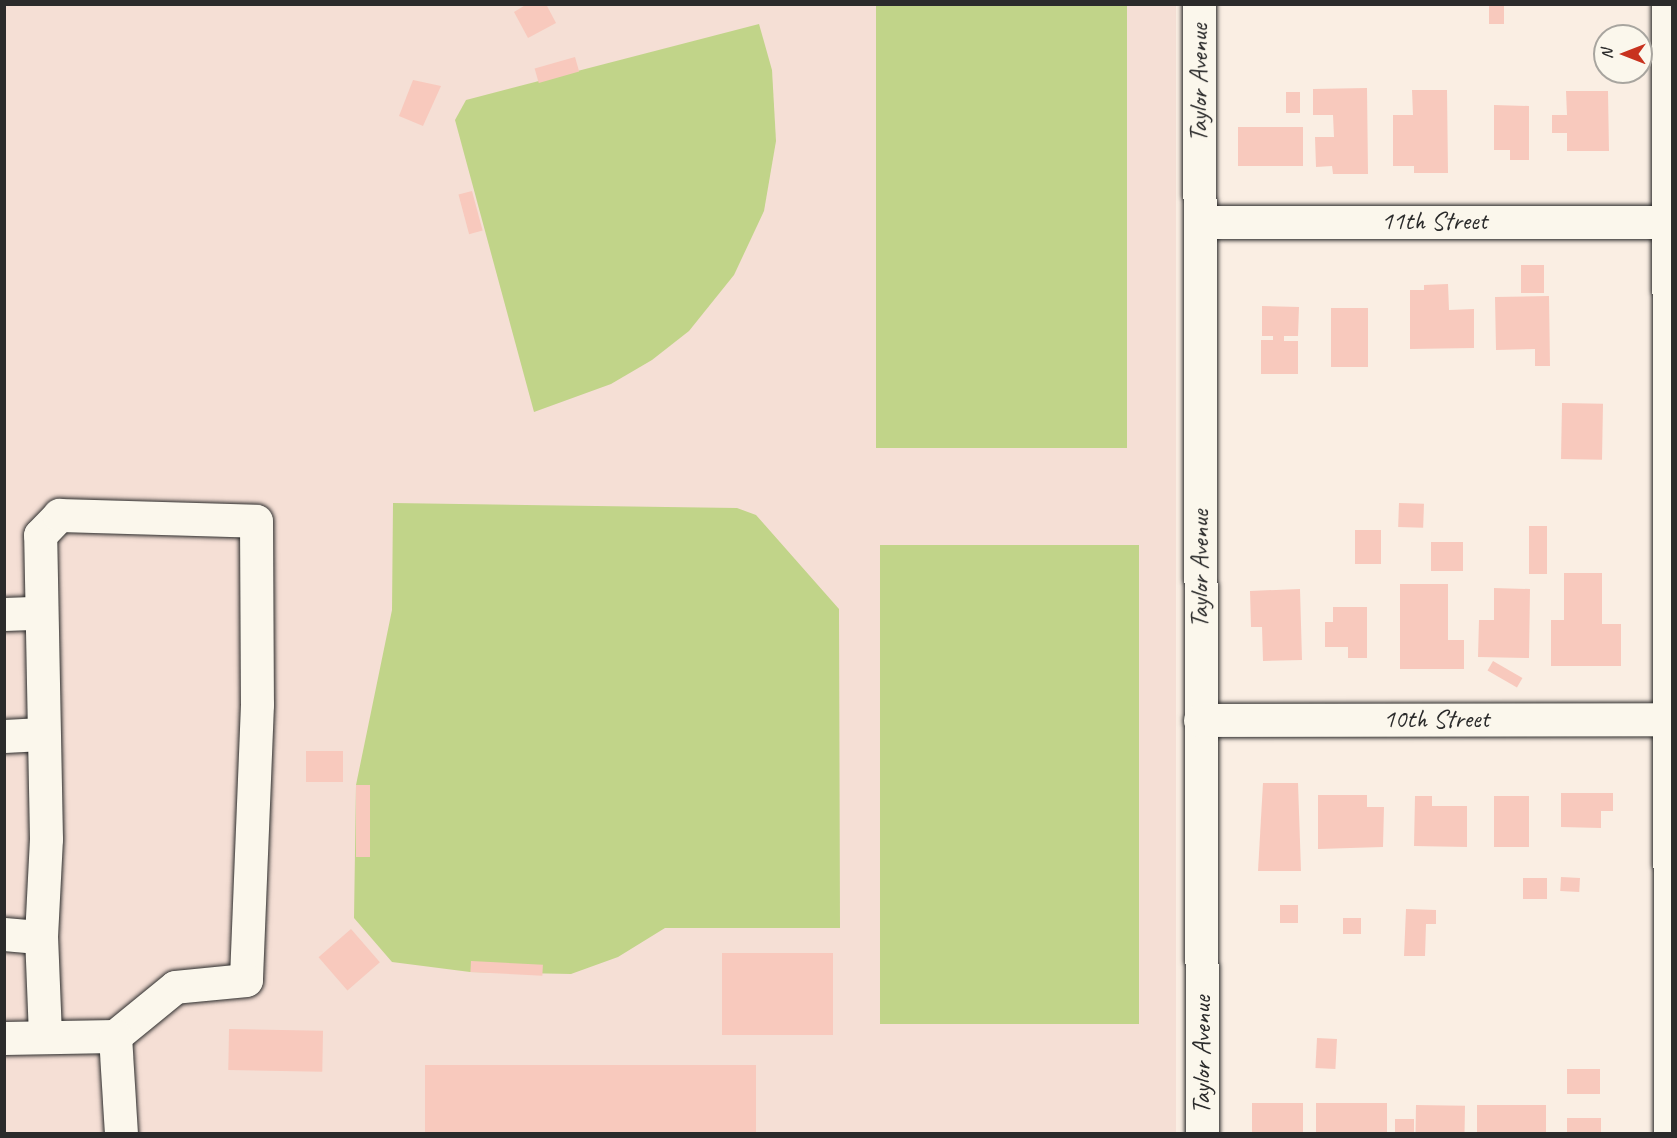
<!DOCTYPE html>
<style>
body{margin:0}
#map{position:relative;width:1677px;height:1138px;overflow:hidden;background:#faeee3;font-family:Caveat,sans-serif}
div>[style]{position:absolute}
.built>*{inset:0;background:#f5dfd5;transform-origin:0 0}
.green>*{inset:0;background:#c1d489;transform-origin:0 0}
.building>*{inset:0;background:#f8c9bd;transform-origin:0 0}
.roads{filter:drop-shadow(0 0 2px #2b2b2b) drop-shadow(0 0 2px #2b2b2b)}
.minor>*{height:33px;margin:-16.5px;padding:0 16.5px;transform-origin:16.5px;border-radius:16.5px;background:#fbf7ec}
span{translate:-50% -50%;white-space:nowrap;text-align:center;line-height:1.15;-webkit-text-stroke:6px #fbf7ec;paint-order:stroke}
.street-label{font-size:26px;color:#2b2b2b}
.frame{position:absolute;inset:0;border:6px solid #2b2b2b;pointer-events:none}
.north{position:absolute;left:1593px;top:24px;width:60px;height:60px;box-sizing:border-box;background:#fbf7ec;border:2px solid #a8a59f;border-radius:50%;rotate:270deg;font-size:16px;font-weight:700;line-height:24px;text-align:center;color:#2b2b2b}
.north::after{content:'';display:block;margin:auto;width:21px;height:27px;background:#c8321e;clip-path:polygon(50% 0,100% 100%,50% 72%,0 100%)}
</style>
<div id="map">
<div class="built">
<div style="left:5px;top:5px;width:1171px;height:1129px"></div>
</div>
<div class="green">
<div style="left:876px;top:5px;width:251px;height:443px"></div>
<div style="clip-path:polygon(759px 24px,772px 70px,776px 141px,764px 211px,734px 275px,689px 331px,652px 360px,611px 384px,534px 412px,455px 120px,466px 100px)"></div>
<div style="clip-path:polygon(393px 503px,737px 508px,756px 515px,839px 609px,840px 928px,665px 928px,618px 957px,571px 974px,470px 972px,392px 962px,354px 918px,356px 785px,392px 610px)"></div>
<div style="left:880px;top:545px;width:259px;height:479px"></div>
</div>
<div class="building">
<div style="clip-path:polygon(527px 4px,546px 4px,556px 23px,528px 38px,514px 12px)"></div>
<div style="left:1489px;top:4px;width:15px;height:20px"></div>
<div style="left:575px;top:57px;width:15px;height:42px;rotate:74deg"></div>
<div style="clip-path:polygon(413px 80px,441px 86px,423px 126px,399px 116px)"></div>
<div style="clip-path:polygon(1367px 88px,1368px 174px,1333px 174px,1332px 166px,1316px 167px,1315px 137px,1334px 137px,1333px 115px,1313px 115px,1313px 89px)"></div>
<div style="clip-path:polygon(1412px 90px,1447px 90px,1448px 173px,1414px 173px,1414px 166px,1393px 166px,1393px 115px,1413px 115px)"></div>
<div style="clip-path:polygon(1566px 91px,1608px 91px,1609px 151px,1567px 151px,1567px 133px,1552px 133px,1552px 115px,1567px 115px)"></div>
<div style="left:1286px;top:92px;width:14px;height:21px"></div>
<div style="clip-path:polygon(1494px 105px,1529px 106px,1529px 160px,1510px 160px,1510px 150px,1494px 150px)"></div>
<div style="left:1238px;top:127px;width:65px;height:39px"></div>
<div style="left:472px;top:191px;width:41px;height:14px;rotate:75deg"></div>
<div style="left:1521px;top:265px;width:23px;height:28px"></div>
<div style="clip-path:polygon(1448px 284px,1449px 310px,1474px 309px,1474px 348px,1410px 349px,1410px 290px,1424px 290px,1424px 285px)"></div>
<div style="clip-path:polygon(1549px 296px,1550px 366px,1535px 366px,1535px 349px,1496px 350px,1495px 297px)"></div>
<div style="clip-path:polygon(1262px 306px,1299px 307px,1298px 336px,1284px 336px,1284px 341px,1298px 341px,1298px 374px,1261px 374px,1261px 340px,1273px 340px,1273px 336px,1262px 336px)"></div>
<div style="left:1331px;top:308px;width:37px;height:59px"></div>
<div style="left:1562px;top:403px;width:41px;height:56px;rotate:1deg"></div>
<div style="left:1399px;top:503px;width:25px;height:24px;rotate:2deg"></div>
<div style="left:1529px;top:526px;width:18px;height:48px"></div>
<div style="left:1355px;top:530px;width:26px;height:34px"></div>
<div style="left:1463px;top:542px;width:29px;height:32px;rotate:90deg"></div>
<div style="clip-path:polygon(1564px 573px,1602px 573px,1602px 624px,1621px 624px,1621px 666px,1551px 666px,1551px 620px,1564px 620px)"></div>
<div style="clip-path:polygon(1400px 584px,1448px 584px,1448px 640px,1464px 640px,1464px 669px,1400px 669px)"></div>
<div style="clip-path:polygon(1494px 588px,1530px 589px,1529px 658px,1478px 657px,1479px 620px,1494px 620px)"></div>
<div style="clip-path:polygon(1300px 589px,1302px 660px,1263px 661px,1262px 627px,1251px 627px,1250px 591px)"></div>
<div style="clip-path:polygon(1333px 607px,1367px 607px,1367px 658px,1348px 658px,1348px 647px,1325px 647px,1325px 622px,1333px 622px)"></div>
<div style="left:1493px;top:661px;width:34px;height:11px;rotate:30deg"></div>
<div style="left:306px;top:751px;width:37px;height:31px"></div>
<div style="clip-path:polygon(1263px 783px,1298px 783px,1301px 871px,1258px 871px)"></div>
<div style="left:356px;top:785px;width:14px;height:72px"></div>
<div style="clip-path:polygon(1561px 793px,1613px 793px,1613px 811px,1601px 811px,1601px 828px,1561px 827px)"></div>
<div style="clip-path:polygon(1318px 795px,1367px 795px,1367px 807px,1384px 807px,1383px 847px,1318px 849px)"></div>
<div style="clip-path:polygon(1415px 796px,1432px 796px,1432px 806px,1467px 806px,1467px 847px,1414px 846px)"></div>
<div style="left:1494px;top:796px;width:35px;height:51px"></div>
<div style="left:1561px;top:877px;width:19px;height:14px;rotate:3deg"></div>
<div style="left:1523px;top:878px;width:24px;height:21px"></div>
<div style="left:1280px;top:905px;width:18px;height:18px"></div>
<div style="clip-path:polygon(1406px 909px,1436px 910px,1436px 924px,1426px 924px,1425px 956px,1404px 956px)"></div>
<div style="left:1343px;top:918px;width:18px;height:16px"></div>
<div style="left:351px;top:929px;width:44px;height:43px;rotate:49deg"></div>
<div style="left:722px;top:953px;width:111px;height:82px"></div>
<div style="left:471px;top:961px;width:72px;height:11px;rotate:3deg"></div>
<div style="left:229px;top:1029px;width:94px;height:41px;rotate:1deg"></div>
<div style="left:1317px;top:1038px;width:20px;height:30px;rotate:3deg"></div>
<div style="left:756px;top:1065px;width:69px;height:331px;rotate:90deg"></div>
<div style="left:1567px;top:1069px;width:33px;height:25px"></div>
<div style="left:1303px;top:1103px;width:31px;height:51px;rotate:90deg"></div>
<div style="left:1387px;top:1103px;width:31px;height:71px;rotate:90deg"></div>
<div style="left:1416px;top:1105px;width:49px;height:29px;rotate:1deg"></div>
<div style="left:1477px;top:1105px;width:69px;height:29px"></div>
<div style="left:1567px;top:1118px;width:34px;height:16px"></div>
<div style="left:1395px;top:1119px;width:19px;height:15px"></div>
</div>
<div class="roads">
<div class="minor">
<div style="left:1199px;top:4px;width:1130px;rotate:89.85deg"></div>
<div style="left:1668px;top:4px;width:1130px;rotate:89.9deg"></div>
<div style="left:1200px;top:222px;width:472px"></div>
<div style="left:4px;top:614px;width:35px;rotate:-2deg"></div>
<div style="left:1200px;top:720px;width:472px;rotate:-0.1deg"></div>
<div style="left:4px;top:736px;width:38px;rotate:-3deg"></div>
<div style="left:4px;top:934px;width:37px;rotate:5deg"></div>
<div style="left:45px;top:1035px;width:98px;rotate:-92.3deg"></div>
<div style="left:41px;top:937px;width:98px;rotate:-87.1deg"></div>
<div style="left:46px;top:839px;width:304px;rotate:-91.1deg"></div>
<div style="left:40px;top:535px;width:28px;rotate:-46deg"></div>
<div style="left:59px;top:515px;width:197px;rotate:1.7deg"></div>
<div style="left:256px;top:521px;width:183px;rotate:89.7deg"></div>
<div style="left:257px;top:704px;width:276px;rotate:92.3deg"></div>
<div style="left:246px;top:980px;width:71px;rotate:174.4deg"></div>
<div style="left:175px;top:987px;width:77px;rotate:140.8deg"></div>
<div style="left:4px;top:1038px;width:111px;rotate:-1deg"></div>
<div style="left:115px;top:1036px;width:98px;rotate:86.5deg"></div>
</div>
</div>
<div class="street-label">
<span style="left:1199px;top:83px;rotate:-90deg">Taylor Avenue</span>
<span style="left:1434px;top:221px">11th Street</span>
<span style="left:1200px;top:569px;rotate:-90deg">Taylor Avenue</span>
<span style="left:1436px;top:719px">10th Street</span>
<span style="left:1202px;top:1055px;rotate:-90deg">Taylor Avenue</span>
</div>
<div class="frame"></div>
<div class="north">N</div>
</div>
